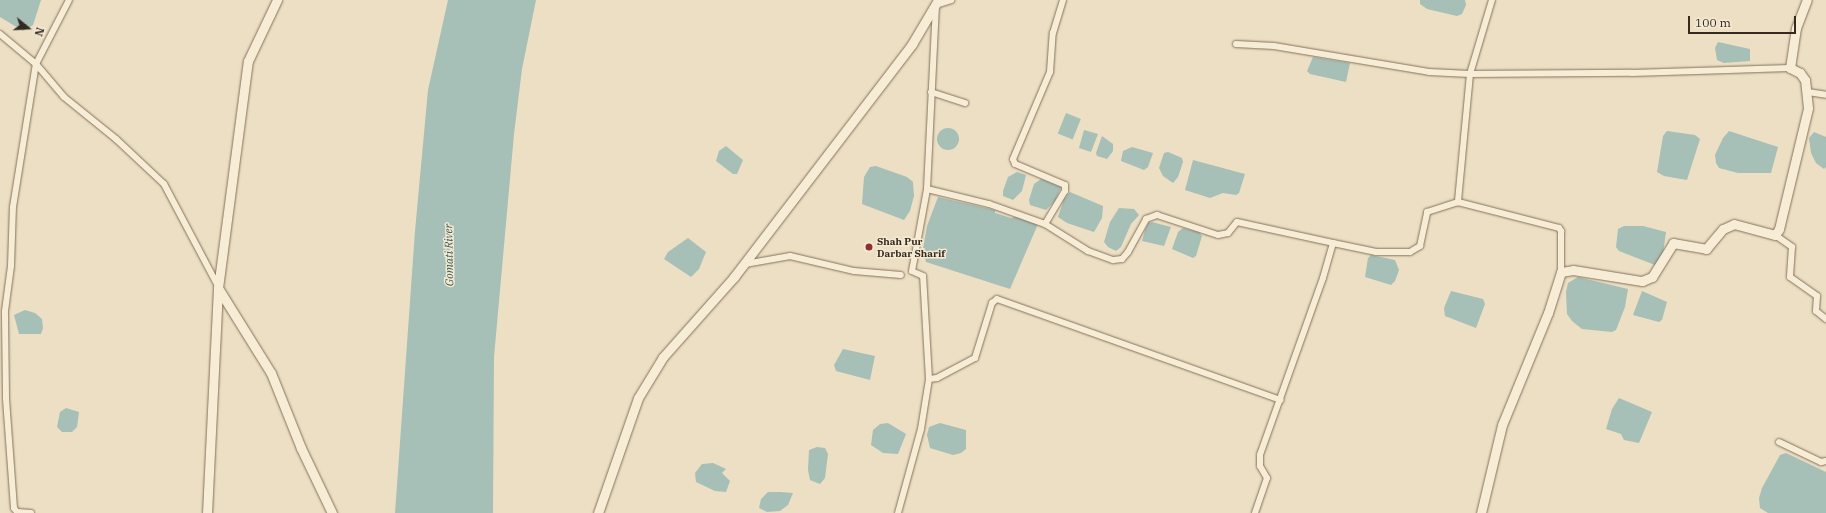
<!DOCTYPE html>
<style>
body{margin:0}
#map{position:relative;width:1826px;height:513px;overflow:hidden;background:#ecdfc4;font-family:"IBM Plex Serif",serif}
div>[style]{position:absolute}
.water>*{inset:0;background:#a6bfb7;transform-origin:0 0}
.round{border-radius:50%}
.roads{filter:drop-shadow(0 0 1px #85715b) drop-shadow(0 0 1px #85715b)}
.street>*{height:6px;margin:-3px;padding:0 3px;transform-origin:3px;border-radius:3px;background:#f7edd7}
.secondary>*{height:9px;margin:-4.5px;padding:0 4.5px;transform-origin:4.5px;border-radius:4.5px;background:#f7edd7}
.dots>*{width:11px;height:11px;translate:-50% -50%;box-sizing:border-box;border:2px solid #f4ead3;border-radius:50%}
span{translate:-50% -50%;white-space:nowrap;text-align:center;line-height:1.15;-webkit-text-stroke:3px #f4ead3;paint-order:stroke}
.poi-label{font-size:10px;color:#36291f;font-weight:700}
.left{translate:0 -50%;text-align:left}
.water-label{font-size:11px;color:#2f5552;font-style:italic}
.north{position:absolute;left:8px;top:8px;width:40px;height:40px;-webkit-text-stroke:3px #f4ead3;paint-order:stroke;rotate:108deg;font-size:11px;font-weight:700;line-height:16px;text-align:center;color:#36291f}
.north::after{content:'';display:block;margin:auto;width:14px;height:18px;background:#36291f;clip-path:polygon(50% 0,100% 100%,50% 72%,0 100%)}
.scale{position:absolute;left:1688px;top:16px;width:108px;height:18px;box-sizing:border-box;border:2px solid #36291f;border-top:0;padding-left:5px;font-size:12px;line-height:14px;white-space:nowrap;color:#36291f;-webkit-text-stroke:3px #f4ead3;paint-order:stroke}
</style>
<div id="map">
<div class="water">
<div style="clip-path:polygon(0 0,41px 0,33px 25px,23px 31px,0 17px)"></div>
<div style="clip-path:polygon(448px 0,536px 0,522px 69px,514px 134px,494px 357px,493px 513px,395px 513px,415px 231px,428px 90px)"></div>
<div style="clip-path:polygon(1420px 0,1465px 0,1466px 5px,1462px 14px,1457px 16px,1427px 9px,1420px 4px)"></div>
<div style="clip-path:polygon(1718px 42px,1750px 49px,1750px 61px,1724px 63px,1717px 60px,1715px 48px)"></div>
<div style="clip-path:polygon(1313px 57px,1350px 63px,1346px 82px,1310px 74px,1307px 71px)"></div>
<div style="left:1066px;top:113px;width:16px;height:22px;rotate:22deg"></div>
<div class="round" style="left:937px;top:128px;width:22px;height:22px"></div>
<div style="clip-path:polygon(1084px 130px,1098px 134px,1091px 152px,1079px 148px)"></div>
<div style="clip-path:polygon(1667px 131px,1695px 135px,1700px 139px,1687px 180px,1664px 176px,1657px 172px,1663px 136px)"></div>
<div style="clip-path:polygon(1729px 131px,1778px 147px,1771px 173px,1738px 173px,1719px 168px,1716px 163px,1715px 155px,1723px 138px)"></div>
<div style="clip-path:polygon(1814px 132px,1826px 137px,1826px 167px,1824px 169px,1816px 163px,1811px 153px,1809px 138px)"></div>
<div style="clip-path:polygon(1102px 136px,1113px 144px,1113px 151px,1107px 159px,1097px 156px,1096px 153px)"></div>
<div style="clip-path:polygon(726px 146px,743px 160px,737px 174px,733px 174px,716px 161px,719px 151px)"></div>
<div style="clip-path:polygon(1132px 147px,1153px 153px,1148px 167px,1144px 170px,1121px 161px,1123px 151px)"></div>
<div style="clip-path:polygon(1168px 152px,1182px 158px,1183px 162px,1178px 177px,1173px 183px,1163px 176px,1159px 168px,1164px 153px)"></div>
<div style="clip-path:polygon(1193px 160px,1245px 174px,1239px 193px,1236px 195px,1223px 193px,1210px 198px,1185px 190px)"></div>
<div style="clip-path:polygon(876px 166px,907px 177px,913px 182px,914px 196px,910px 211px,904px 220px,862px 204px,864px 177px,870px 167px)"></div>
<div style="clip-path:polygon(1017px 172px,1026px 175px,1022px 191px,1013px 200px,1003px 196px,1003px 191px,1008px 177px)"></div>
<div style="clip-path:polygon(1041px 179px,1061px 187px,1055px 201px,1046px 210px,1030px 205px,1029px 200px,1034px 184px)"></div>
<div style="clip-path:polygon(1070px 192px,1103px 206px,1102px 218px,1094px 232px,1067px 223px,1058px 217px,1064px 199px)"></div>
<div style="clip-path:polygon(938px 197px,995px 210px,995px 213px,1011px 218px,1017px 216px,1038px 224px,1010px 289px,926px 262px,923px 249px,927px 226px)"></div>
<div style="clip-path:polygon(1119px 208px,1134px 209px,1139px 215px,1131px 224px,1121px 247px,1116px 251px,1108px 247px,1104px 242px,1110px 222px)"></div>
<div style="clip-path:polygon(1152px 222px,1171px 227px,1164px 246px,1142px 241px,1145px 230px,1148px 223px)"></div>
<div style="clip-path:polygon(1624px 226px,1643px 226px,1666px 232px,1663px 254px,1655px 265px,1619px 251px,1616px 247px,1618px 229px)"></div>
<div style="clip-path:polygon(1183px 228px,1199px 232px,1202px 236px,1196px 256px,1193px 258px,1172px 249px,1178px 232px)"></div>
<div style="clip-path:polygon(688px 238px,706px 252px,699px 269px,691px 277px,664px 259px,668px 252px)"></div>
<div style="clip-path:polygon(1371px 255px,1395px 260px,1399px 270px,1395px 281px,1391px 285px,1365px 277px,1368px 258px)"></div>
<div style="clip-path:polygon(1578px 277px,1628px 289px,1625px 307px,1616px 330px,1612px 332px,1582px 329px,1572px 321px,1567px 314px,1566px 292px,1568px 283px)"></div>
<div style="clip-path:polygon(1451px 291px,1483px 299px,1485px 304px,1476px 328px,1445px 316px,1444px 308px)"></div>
<div style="clip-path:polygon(1642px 291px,1667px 302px,1662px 320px,1659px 322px,1633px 315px)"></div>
<div style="clip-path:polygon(25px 310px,35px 313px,42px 319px,43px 328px,41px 334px,19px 334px,14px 315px)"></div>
<div style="clip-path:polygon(843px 349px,875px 356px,870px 380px,836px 371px,834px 365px)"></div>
<div style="clip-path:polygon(1619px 398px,1652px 412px,1639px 443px,1624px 440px,1621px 434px,1606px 429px,1612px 409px)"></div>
<div style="clip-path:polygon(66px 408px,79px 412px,77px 427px,72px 432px,62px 432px,57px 427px,60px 412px)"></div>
<div style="clip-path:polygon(888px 423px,906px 434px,898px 454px,883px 453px,871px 445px,873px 430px,880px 424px)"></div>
<div style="clip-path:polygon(940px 423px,966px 430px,966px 449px,961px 453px,953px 455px,930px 448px,927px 435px,929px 427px)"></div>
<div style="clip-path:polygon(817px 447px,825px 448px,828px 454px,825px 478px,820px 484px,810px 480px,808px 470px,809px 450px)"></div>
<div style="clip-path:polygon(1786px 453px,1826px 472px,1826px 513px,1768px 513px,1760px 508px,1759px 498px,1762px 488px,1780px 455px)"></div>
<div style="clip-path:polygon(713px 463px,726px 469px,722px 473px,730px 481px,726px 492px,715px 491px,696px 482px,695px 473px,702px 464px)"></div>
<div style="clip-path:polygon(768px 492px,780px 492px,793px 493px,788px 505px,780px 511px,767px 512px,759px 508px,761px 499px)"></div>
</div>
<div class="roads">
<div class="street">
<div style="left:1492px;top:0;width:77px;rotate:106.6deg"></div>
<div style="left:1470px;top:74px;width:129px;rotate:95.4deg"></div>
<div style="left:1458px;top:202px;width:104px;rotate:14.4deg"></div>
<div style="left:1559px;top:228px;width:4px;rotate:56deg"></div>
<div style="left:1561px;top:231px;width:41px;rotate:90deg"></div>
<div style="left:0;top:34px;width:47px;rotate:39.8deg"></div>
<div style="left:36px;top:64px;width:43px;rotate:49.7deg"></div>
<div style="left:64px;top:97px;width:67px;rotate:38.9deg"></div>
<div style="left:116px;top:139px;width:66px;rotate:43.2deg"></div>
<div style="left:164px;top:184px;width:115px;rotate:62.1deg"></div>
<div style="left:1236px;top:44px;width:38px;rotate:3deg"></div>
<div style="left:1274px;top:46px;width:157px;rotate:9.5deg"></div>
<div style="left:1429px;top:72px;width:41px;rotate:2.8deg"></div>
<div style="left:1470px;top:74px;width:162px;rotate:-0.4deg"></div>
<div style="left:1632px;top:73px;width:158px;rotate:-1.8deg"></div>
<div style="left:931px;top:92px;width:36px;rotate:18deg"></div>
<div style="left:1808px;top:92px;width:18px;rotate:9deg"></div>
<div style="left:927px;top:189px;width:184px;rotate:-87.2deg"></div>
<div style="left:936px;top:5px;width:16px;rotate:-18deg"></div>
<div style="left:1045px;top:224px;width:39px;rotate:-59deg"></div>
<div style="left:1065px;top:191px;width:6px;rotate:-90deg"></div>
<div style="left:1065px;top:185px;width:54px;rotate:-157.2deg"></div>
<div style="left:1015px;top:164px;width:5px;rotate:-112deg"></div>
<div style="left:1013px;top:159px;width:95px;rotate:-67deg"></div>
<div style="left:1050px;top:72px;width:39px;rotate:-86deg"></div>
<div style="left:1053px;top:33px;width:34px;rotate:-73deg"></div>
<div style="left:1775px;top:235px;width:21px;rotate:35deg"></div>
<div style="left:1792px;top:247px;width:30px;rotate:94deg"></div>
<div style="left:1790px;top:277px;width:33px;rotate:35deg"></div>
<div style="left:1817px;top:296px;width:15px;rotate:94deg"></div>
<div style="left:1816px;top:311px;width:13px;rotate:39deg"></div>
<div style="left:1333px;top:243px;width:44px;rotate:11.8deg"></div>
<div style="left:1376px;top:252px;width:34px"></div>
<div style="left:1410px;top:252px;width:12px;rotate:-31deg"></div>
<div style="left:1420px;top:246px;width:35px;rotate:-78deg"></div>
<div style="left:1427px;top:212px;width:33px;rotate:-18deg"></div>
<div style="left:745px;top:264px;width:46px;rotate:-10.1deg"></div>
<div style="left:790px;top:256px;width:66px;rotate:13.2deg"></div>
<div style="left:854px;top:271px;width:47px;rotate:4.9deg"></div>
<div style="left:929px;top:379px;width:103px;rotate:-93.3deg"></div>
<div style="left:923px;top:276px;width:12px;rotate:-156deg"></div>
<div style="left:912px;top:271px;width:83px;rotate:-79.6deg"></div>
<div style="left:927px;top:189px;width:64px;rotate:13.6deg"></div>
<div style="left:989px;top:204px;width:59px;rotate:19.7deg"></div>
<div style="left:1045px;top:224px;width:51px;rotate:32.1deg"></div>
<div style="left:1088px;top:251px;width:27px;rotate:20deg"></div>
<div style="left:1113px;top:260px;width:9px;rotate:-6deg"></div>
<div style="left:1122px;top:259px;width:9px;rotate:-49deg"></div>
<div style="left:1128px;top:252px;width:38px;rotate:-61deg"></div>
<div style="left:1146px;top:219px;width:12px;rotate:-20deg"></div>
<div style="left:1157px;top:215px;width:64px;rotate:18.2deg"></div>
<div style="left:1218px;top:235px;width:10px;rotate:-11deg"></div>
<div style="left:1228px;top:233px;width:14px;rotate:-51deg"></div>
<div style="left:1237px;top:222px;width:98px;rotate:12.3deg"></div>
<div style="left:1333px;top:243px;width:36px;rotate:106deg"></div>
<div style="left:1323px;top:278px;width:188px;rotate:109.6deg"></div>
<div style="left:1260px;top:455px;width:11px;rotate:90deg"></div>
<div style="left:1260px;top:466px;width:14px;rotate:60deg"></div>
<div style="left:1267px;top:478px;width:37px;rotate:109deg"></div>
<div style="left:1779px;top:442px;width:47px;rotate:25.5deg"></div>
<div style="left:1821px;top:462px;width:5px;rotate:-11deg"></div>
<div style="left:31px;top:513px;width:14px;rotate:-176deg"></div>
<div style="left:17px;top:512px;width:5px;rotate:-127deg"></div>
<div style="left:14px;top:508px;width:110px;rotate:-94.2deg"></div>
<div style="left:6px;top:398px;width:87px;rotate:-90.7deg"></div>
<div style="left:5px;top:311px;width:45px;rotate:-82.4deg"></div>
<div style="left:11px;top:266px;width:59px;rotate:-88.1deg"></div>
<div style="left:13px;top:207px;width:145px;rotate:-80.9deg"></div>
<div style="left:36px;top:64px;width:72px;rotate:-62.7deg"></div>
<div style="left:898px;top:513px;width:87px;rotate:-74.7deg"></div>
<div style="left:921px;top:429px;width:51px;rotate:-80.9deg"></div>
<div style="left:929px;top:379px;width:8px;rotate:-7deg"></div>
<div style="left:937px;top:378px;width:43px;rotate:-27.8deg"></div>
<div style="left:975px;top:358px;width:58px;rotate:-72.8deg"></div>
<div style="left:992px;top:303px;width:6px;rotate:-39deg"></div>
<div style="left:997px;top:299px;width:301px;rotate:19.6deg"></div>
</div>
<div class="secondary">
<div style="left:218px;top:288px;width:100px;rotate:58.1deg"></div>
<div style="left:271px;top:373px;width:81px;rotate:68.2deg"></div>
<div style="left:301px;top:448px;width:72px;rotate:64.5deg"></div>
<div style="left:207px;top:513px;width:225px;rotate:-87.2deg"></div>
<div style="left:218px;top:288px;width:229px;rotate:-82.5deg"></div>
<div style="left:248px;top:61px;width:68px;rotate:-64.6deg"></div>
<div style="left:598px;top:513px;width:122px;rotate:-70.8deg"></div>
<div style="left:638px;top:398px;width:48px;rotate:-58.6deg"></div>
<div style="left:663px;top:357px;width:107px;rotate:-48.4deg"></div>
<div style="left:734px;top:277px;width:293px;rotate:-52.6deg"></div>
<div style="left:912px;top:44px;width:51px;rotate:-59.4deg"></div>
<div style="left:1481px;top:513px;width:90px;rotate:-76.6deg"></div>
<div style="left:1502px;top:425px;width:121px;rotate:-67.7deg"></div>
<div style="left:1548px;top:313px;width:43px;rotate:-72.4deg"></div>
<div style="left:1561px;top:272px;width:12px;rotate:-9deg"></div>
<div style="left:1573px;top:270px;width:70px;rotate:9.1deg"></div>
<div style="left:1642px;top:281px;width:11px;rotate:-22deg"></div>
<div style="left:1652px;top:277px;width:40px;rotate:-58deg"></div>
<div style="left:1673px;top:243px;width:34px;rotate:10deg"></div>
<div style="left:1706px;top:249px;width:26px;rotate:-50deg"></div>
<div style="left:1723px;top:229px;width:12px;rotate:-24deg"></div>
<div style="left:1734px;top:224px;width:42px;rotate:15deg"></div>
<div style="left:1775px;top:235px;width:7px;rotate:-56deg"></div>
<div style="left:1779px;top:229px;width:124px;rotate:-76.5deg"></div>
<div style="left:1808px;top:108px;width:28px;rotate:-96deg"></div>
<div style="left:1805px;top:80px;width:9px;rotate:-126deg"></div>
<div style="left:1800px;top:73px;width:11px;rotate:-153deg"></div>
<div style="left:1790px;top:68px;width:40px;rotate:-81.5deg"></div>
<div style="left:1796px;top:28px;width:30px;rotate:-69deg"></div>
</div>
</div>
<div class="dots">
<div style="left:869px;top:247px;background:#912e31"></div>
</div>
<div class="poi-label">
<span class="left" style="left:877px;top:247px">Shah Pur<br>Darbar Sharif</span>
</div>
<div class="water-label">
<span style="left:449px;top:255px;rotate:-91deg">Gomati River</span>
</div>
<div class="north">N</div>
<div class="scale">100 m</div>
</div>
